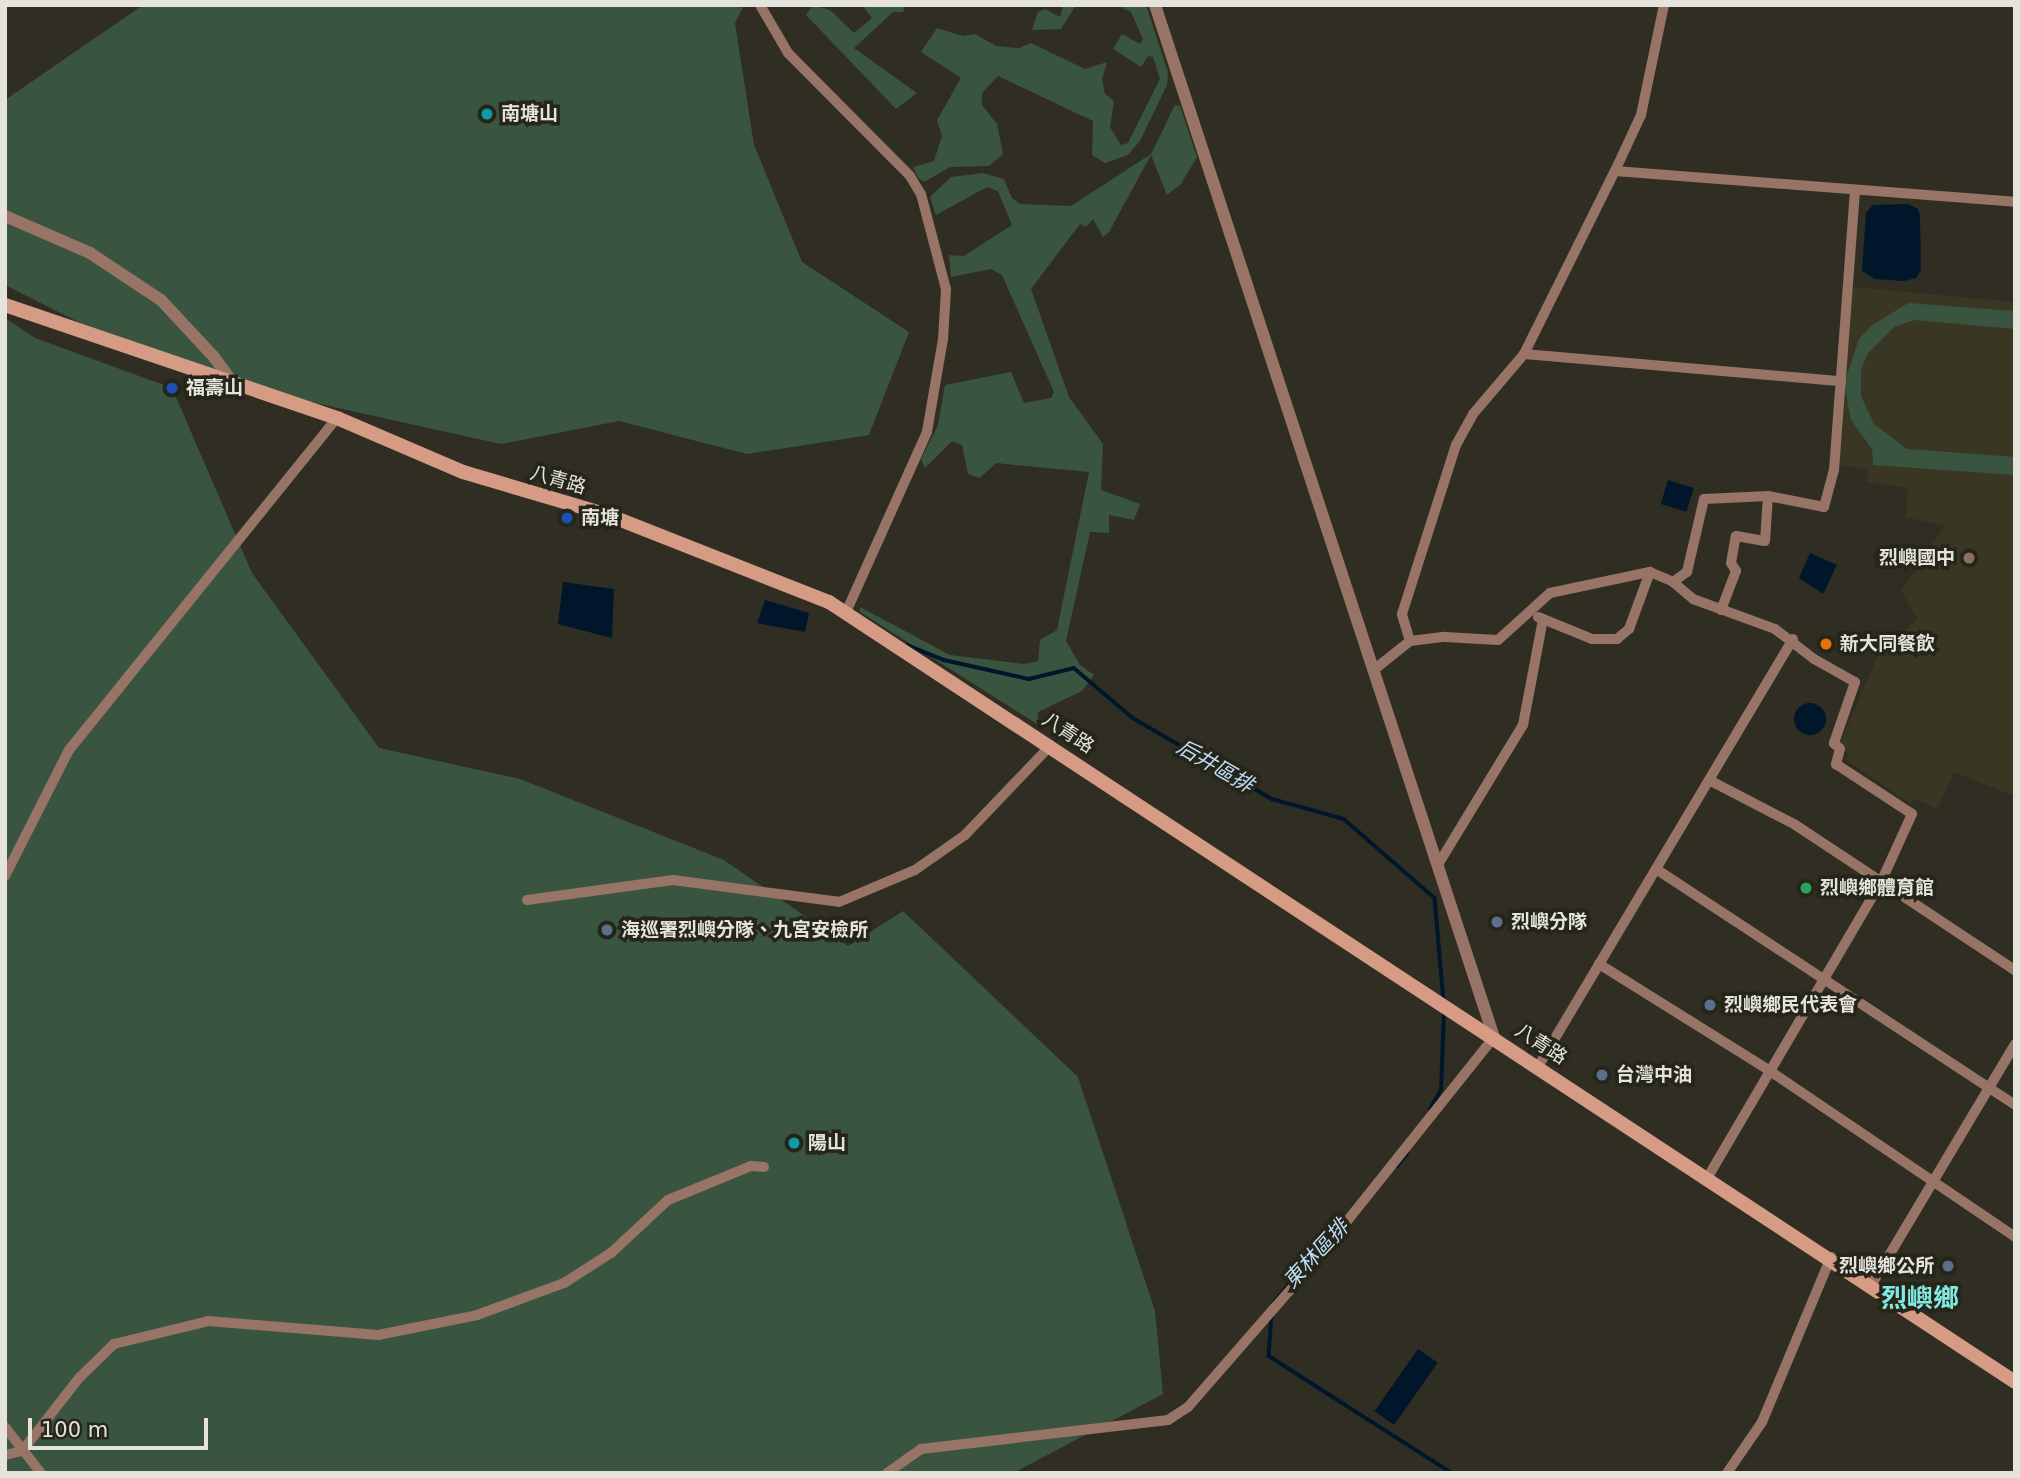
<!DOCTYPE html>
<meta charset="utf-8">
<style>
body{margin:0}
#map{position:relative;width:2020px;height:1478px;overflow:hidden;background:#302e23;font-family:"DejaVu Sans","Noto Sans TC",sans-serif}
div>[style]{position:absolute}
.built>*{inset:0;background:#393623}
.green>*{inset:0;background:#39543f}
.water>*{inset:0;background:#00162b;transform-origin:0 0}
.round{border-radius:50%}
.stream>*{height:3.5px;margin:-1.75px;padding:0 1.75px;transform-origin:1.75px;border-radius:1.75px;background:#00162b}
.minor>*{height:10px;margin:-5px;padding:0 5px;transform-origin:5px;border-radius:5px;background:#987466}
.tertiary>*{height:12px;margin:-6px;padding:0 6px;transform-origin:6px;border-radius:6px;background:#987466}
.secondary>*{height:14px;margin:-7px;padding:0 7px;transform-origin:7px;border-radius:7px;background:#d59b84}
.dots>*{width:19px;height:19px;translate:-50% -50%;box-sizing:border-box;border:4px solid #262519;border-radius:50%}
span{translate:-50% -50%;white-space:nowrap;text-align:center;line-height:1.15;-webkit-text-stroke:7px #262519;paint-order:stroke}
.poi-label{font-size:19px;color:#e4e3dc;font-weight:700}
.left{translate:0 -50%;text-align:left}
.right{translate:-100% -50%;text-align:right}
.street-label{font-size:19px;color:#e4e3dc}
.water-label{font-size:21px;color:#bfddf9;font-style:italic}
.district-label{font-size:26px;color:#80eae1;font-weight:700}
.frame{position:absolute;inset:0;border:7px solid #e4e3dc;pointer-events:none}
.scale{position:absolute;left:28px;top:1418px;width:180px;height:32px;box-sizing:border-box;border:4px solid #e4e3dc;border-top:0;padding-left:9px;font-size:21px;line-height:24px;white-space:nowrap;color:#e4e3dc;-webkit-text-stroke:5px #262519;paint-order:stroke}
</style>
<div id="map">
<div class="built">
<div style="clip-path:polygon(1852px 287px,2015px 302px,2015px 796px,1954px 772px,1937px 809px,1916px 799px,1911px 804px,1846px 760px,1848px 754px,1840px 743px,1880px 651px,1918px 619px,1901px 591px,1945px 526px,1906px 517px,1908px 488px,1866px 482px,1869px 470px,1838px 465px)"></div>
</div>
<div class="green">
<div style="clip-path:polygon(143px 5px,744px 5px,735px 23px,754px 145px,802px 262px,909px 332px,869px 435px,747px 454px,619px 421px,501px 444px,311px 402px,120px 343px,5px 285px,5px 100px)"></div>
<div style="clip-path:polygon(813px 5px,830px 10px,854px 33px,872px 18px,862px 5px,905px 5px,903px 12px,893px 12px,854px 48px,917px 93px,896px 109px,806px 15px)"></div>
<div style="clip-path:polygon(1063px 5px,1076px 5px,1061px 29px,1032px 30px,1038px 12px,1045px 9px,1060px 17px)"></div>
<div style="clip-path:polygon(1116px 5px,1146px 5px,1168px 72px,1167px 85px,1140px 141px,1128px 155px,1105px 163px,1092px 155px,1093px 121px,998px 76px,982px 93px,982px 105px,997px 124px,1003px 154px,989px 166px,950px 167px,924px 182px,918px 178px,913px 167px,934px 161px,942px 136px,937px 120px,961px 78px,921px 52px,937px 28px,963px 36px,975px 34px,996px 46px,1019px 48px,1031px 43px,1085px 69px,1107px 62px,1102px 79px,1105px 94px,1114px 101px,1110px 127px,1121px 145px,1128px 143px,1160px 79px,1153px 57px,1148px 56px,1141px 67px,1113px 49px,1122px 34px,1140px 44px,1143px 39px,1131px 12px)"></div>
<div style="clip-path:polygon(1175px 105px,1180px 106px,1197px 157px,1181px 184px,1167px 195px,1151px 155px,1109px 232px,1103px 237px,1093px 219px,1086px 227px,1080px 224px,1031px 289px,1069px 397px,1103px 444px,1101px 490px,1140px 504px,1134px 520px,1109px 515px,1109px 533px,1090px 532px,1066px 641px,1080px 665px,1094px 675px,1082px 691px,1038px 712px,1037px 724px,860px 612px,860px 607px,950px 655px,1024px 664px,1038px 661px,1040px 640px,1057px 630px,1089px 472px,996px 463px,980px 478px,968px 474px,962px 445px,952px 441px,925px 468px,921px 459px,938px 425px,945px 385px,1011px 372px,1024px 403px,1051px 398px,1054px 392px,1002px 275px,991px 269px,951px 277px,949px 255px,964px 256px,1012px 225px,998px 191px,987px 187px,936px 215px,930px 197px,951px 177px,983px 173px,1004px 179px,1012px 198px,1020px 204px,1071px 206px,1151px 154px)"></div>
<div style="clip-path:polygon(1908px 303px,2015px 311px,2015px 329px,1914px 320px,1894px 327px,1868px 353px,1861px 370px,1861px 396px,1874px 424px,1907px 449px,2015px 457px,2015px 475px,1873px 465px,1872px 449px,1851px 420px,1844px 383px,1859px 339px,1871px 326px)"></div>
<div style="clip-path:polygon(5px 318px,35px 338px,172px 388px,252px 573px,379px 748px,520px 779px,724px 860px,848px 946px,903px 911px,1078px 1077px,1155px 1311px,1163px 1394px,1013px 1473px,5px 1473px)"></div>
</div>
<div class="water">
<div style="clip-path:polygon(1908px 204px,1918px 209px,1920px 216px,1921px 270px,1916px 278px,1904px 281px,1875px 279px,1862px 271px,1866px 213px,1873px 205px)"></div>
<div style="left:1668px;top:480px;width:27px;height:25px;rotate:17deg"></div>
<div style="clip-path:polygon(1810px 553px,1837px 565px,1823px 594px,1799px 578px)"></div>
<div style="clip-path:polygon(563px 582px,614px 589px,612px 638px,558px 624px)"></div>
<div style="clip-path:polygon(765px 600px,809px 613px,805px 632px,757px 623px)"></div>
<div class="round" style="left:1794px;top:703px;width:32px;height:32px"></div>
<div style="left:1418px;top:1349px;width:24px;height:76px;rotate:35deg"></div>
</div>
<div class="stream">
<div style="left:907px;top:645px;width:40px;rotate:22deg"></div>
<div style="left:944px;top:660px;width:87px;rotate:12.6deg"></div>
<div style="left:1029px;top:679px;width:46px;rotate:-13.7deg"></div>
<div style="left:1074px;top:668px;width:77px;rotate:40.3deg"></div>
<div style="left:1133px;top:718px;width:161px;rotate:30.2deg"></div>
<div style="left:1272px;top:799px;width:75px;rotate:15.5deg"></div>
<div style="left:1344px;top:819px;width:121px;rotate:41deg"></div>
<div style="left:1435px;top:898px;width:102px;rotate:85deg"></div>
<div style="left:1430px;top:1109px;width:22px;rotate:-60deg"></div>
<div style="left:1441px;top:1090px;width:79px;rotate:-87.8deg"></div>
<div style="left:1397px;top:1166px;width:16px;rotate:-52deg"></div>
<div style="left:1275px;top:1301px;width:69px;rotate:-50.3deg"></div>
<div style="left:1272px;top:1315px;width:41px;rotate:94.2deg"></div>
<div style="left:1269px;top:1356px;width:217px;rotate:32.6deg"></div>
</div>
<div class="minor">
<div style="left:760px;top:5px;width:56px;rotate:59.7deg"></div>
<div style="left:788px;top:53px;width:173px;rotate:45.2deg"></div>
<div style="left:910px;top:176px;width:21px;rotate:59deg"></div>
<div style="left:921px;top:194px;width:98px;rotate:75.3deg"></div>
<div style="left:946px;top:289px;width:50px;rotate:93.4deg"></div>
<div style="left:943px;top:339px;width:94px;rotate:99.8deg"></div>
<div style="left:927px;top:432px;width:197px;rotate:114.2deg"></div>
<div style="left:1615px;top:171px;width:401px;rotate:4.4deg"></div>
<div style="left:1524px;top:354px;width:318px;rotate:4.9deg"></div>
<div style="left:1673px;top:582px;width:17px;rotate:-36deg"></div>
<div style="left:1687px;top:572px;width:75px;rotate:-76.9deg"></div>
<div style="left:1704px;top:499px;width:64px;rotate:-2.7deg"></div>
<div style="left:1768px;top:496px;width:57px;rotate:11.1deg"></div>
<div style="left:1824px;top:507px;width:38px;rotate:-75deg"></div>
<div style="left:1834px;top:470px;width:281px;rotate:-85.7deg"></div>
<div style="left:1721px;top:610px;width:42px;rotate:-69deg"></div>
<div style="left:1736px;top:571px;width:9px;rotate:-122deg"></div>
<div style="left:1731px;top:563px;width:27px;rotate:-80deg"></div>
<div style="left:1736px;top:536px;width:29px;rotate:10deg"></div>
<div style="left:1765px;top:541px;width:45px;rotate:-86.2deg"></div>
<div style="left:1538px;top:617px;width:58px;rotate:22.2deg"></div>
<div style="left:1592px;top:639px;width:25px"></div>
<div style="left:1617px;top:639px;width:16px;rotate:-40deg"></div>
<div style="left:1629px;top:629px;width:61px;rotate:-69.8deg"></div>
<div style="left:1410px;top:641px;width:28px;rotate:-107deg"></div>
<div style="left:1402px;top:614px;width:177px;rotate:-72.3deg"></div>
<div style="left:1456px;top:445px;width:35px;rotate:-61deg"></div>
<div style="left:1473px;top:414px;width:79px;rotate:-49.6deg"></div>
<div style="left:1524px;top:354px;width:204px;rotate:-63.6deg"></div>
<div style="left:1615px;top:171px;width:62px;rotate:-65.1deg"></div>
<div style="left:1641px;top:115px;width:112px;rotate:-78.2deg"></div>
<div style="left:1375px;top:669px;width:45px;rotate:-38.7deg"></div>
<div style="left:1410px;top:641px;width:35px;rotate:-7deg"></div>
<div style="left:1445px;top:637px;width:53px;rotate:3.2deg"></div>
<div style="left:1498px;top:640px;width:70px;rotate:-42.1deg"></div>
<div style="left:1550px;top:593px;width:102px;rotate:-11.9deg"></div>
<div style="left:1650px;top:572px;width:25px;rotate:23deg"></div>
<div style="left:1673px;top:582px;width:26px;rotate:40deg"></div>
<div style="left:1693px;top:599px;width:87px;rotate:20.1deg"></div>
<div style="left:1775px;top:629px;width:49px;rotate:37.6deg"></div>
<div style="left:1814px;top:659px;width:47px;rotate:29.3deg"></div>
<div style="left:1855px;top:682px;width:65px;rotate:109deg"></div>
<div style="left:1834px;top:743px;width:8px;rotate:45deg"></div>
<div style="left:1840px;top:749px;width:16px;rotate:105deg"></div>
<div style="left:1836px;top:764px;width:91px;rotate:33.3deg"></div>
<div style="left:1912px;top:814px;width:75px;rotate:114.5deg"></div>
<div style="left:1881px;top:882px;width:343px;rotate:120.4deg"></div>
<div style="left:1709px;top:780px;width:96px;rotate:27.4deg"></div>
<div style="left:1794px;top:824px;width:265px;rotate:33.5deg"></div>
<div style="left:1439px;top:863px;width:162px;rotate:-58.7deg"></div>
<div style="left:1523px;top:725px;width:108px;rotate:-79.3deg"></div>
<div style="left:1656px;top:869px;width:430px;rotate:33.3deg"></div>
<div style="left:5px;top:876px;width:141px;rotate:-63.1deg"></div>
<div style="left:69px;top:750px;width:427px;rotate:-51.1deg"></div>
<div style="left:527px;top:900px;width:147px;rotate:-7.8deg"></div>
<div style="left:673px;top:880px;width:167px;rotate:7.5deg"></div>
<div style="left:839px;top:902px;width:82px;rotate:-22.8deg"></div>
<div style="left:915px;top:870px;width:61px;rotate:-35deg"></div>
<div style="left:965px;top:835px;width:124px;rotate:-46.3deg"></div>
<div style="left:1599px;top:964px;width:202px;rotate:32deg"></div>
<div style="left:1770px;top:1071px;width:296px;rotate:34.1deg"></div>
<div style="left:1539px;top:1065px;width:496px;rotate:-59.2deg"></div>
<div style="left:1872px;top:1284px;width:279px;rotate:-59.2deg"></div>
<div style="left:5px;top:1427px;width:58px;rotate:52deg"></div>
<div style="left:5px;top:1455px;width:17px;rotate:-13deg"></div>
<div style="left:22px;top:1451px;width:93px;rotate:-52deg"></div>
<div style="left:79px;top:1378px;width:49px;rotate:-44.2deg"></div>
<div style="left:114px;top:1344px;width:97px;rotate:-13.7deg"></div>
<div style="left:208px;top:1321px;width:171px;rotate:4.7deg"></div>
<div style="left:378px;top:1335px;width:101px;rotate:-11.4deg"></div>
<div style="left:477px;top:1315px;width:93px;rotate:-20.2deg"></div>
<div style="left:564px;top:1283px;width:56px;rotate:-32.6deg"></div>
<div style="left:611px;top:1253px;width:78px;rotate:-42.9deg"></div>
<div style="left:668px;top:1200px;width:90px;rotate:-22.3deg"></div>
<div style="left:751px;top:1166px;width:13px;rotate:4deg"></div>
<div style="left:887px;top:1473px;width:42px;rotate:-35.2deg"></div>
<div style="left:921px;top:1449px;width:249px;rotate:-6.7deg"></div>
<div style="left:1168px;top:1420px;width:24px;rotate:-33deg"></div>
<div style="left:1188px;top:1407px;width:189px;rotate:-48.9deg"></div>
<div style="left:1312px;top:1265px;width:292px;rotate:-51.4deg"></div>
<div style="left:1727px;top:1473px;width:62px;rotate:-55.5deg"></div>
<div style="left:1762px;top:1422px;width:179px;rotate:-67.3deg"></div>
</div>
<div class="tertiary">
<div style="left:1155px;top:5px;width:1086px;rotate:71.82deg"></div>
<div style="left:5px;top:216px;width:93px;rotate:23.5deg"></div>
<div style="left:90px;top:253px;width:85px;rotate:33.5deg"></div>
<div style="left:161px;top:300px;width:78px;rotate:47.1deg"></div>
<div style="left:214px;top:357px;width:34px;rotate:54deg"></div>
</div>
<div class="secondary">
<div style="left:5px;top:305px;width:351px;rotate:18.8deg"></div>
<div style="left:337px;top:418px;width:137px;rotate:23.2deg"></div>
<div style="left:463px;top:472px;width:151px;rotate:16.5deg"></div>
<div style="left:608px;top:515px;width:238px;rotate:21.5deg"></div>
<div style="left:829px;top:602px;width:1420px;rotate:33.33deg"></div>
</div>
<div class="dots">
<div style="left:487px;top:114px;background:#0f9aa8"></div>
<div style="left:172px;top:388px;background:#1a4fb4"></div>
<div style="left:567px;top:518px;background:#1a4fb4"></div>
<div style="left:1969px;top:558px;background:#8d6e63"></div>
<div style="left:1826px;top:644px;background:#e8710a"></div>
<div style="left:1806px;top:888px;background:#2e9e5b"></div>
<div style="left:1497px;top:922px;background:#5c6f8a"></div>
<div style="left:607px;top:930px;background:#5c6f8a"></div>
<div style="left:1710px;top:1005px;background:#5c6f8a"></div>
<div style="left:1602px;top:1075px;background:#5c6f8a"></div>
<div style="left:794px;top:1143px;background:#0f9aa8"></div>
<div style="left:1948px;top:1266px;background:#5c6f8a"></div>
</div>
<div class="poi-label">
<span class="left" style="left:501px;top:114px">南塘山</span>
<span class="left" style="left:186px;top:388px">福壽山</span>
<span class="left" style="left:581px;top:518px">南塘</span>
<span class="right" style="left:1955px;top:558px">烈嶼國中</span>
<span class="left" style="left:1840px;top:644px">新大同餐飲</span>
<span class="left" style="left:1820px;top:888px">烈嶼鄉體育館</span>
<span class="left" style="left:1511px;top:922px">烈嶼分隊</span>
<span class="left" style="left:621px;top:930px">海巡署烈嶼分隊、九宮安檢所</span>
<span class="left" style="left:1724px;top:1005px">烈嶼鄉民代表會</span>
<span class="left" style="left:1616px;top:1075px">台灣中油</span>
<span class="left" style="left:808px;top:1143px">陽山</span>
<span class="right" style="left:1934px;top:1266px">烈嶼鄉公所</span>
</div>
<div class="street-label">
<span style="left:558px;top:480px;rotate:16deg">八青路</span>
<span style="left:1068px;top:733px;rotate:33deg">八青路</span>
<span style="left:1541px;top:1044px;rotate:33deg">八青路</span>
</div>
<div class="water-label">
<span style="left:1215px;top:766px;rotate:30deg">后井區排</span>
<span style="left:1316px;top:1254px;rotate:-47deg">東林區排</span>
</div>
<div class="district-label">
<span style="left:1920px;top:1299px">烈嶼鄉</span>
</div>
<div class="frame"></div>
<div class="scale">100 m</div>
</div>
